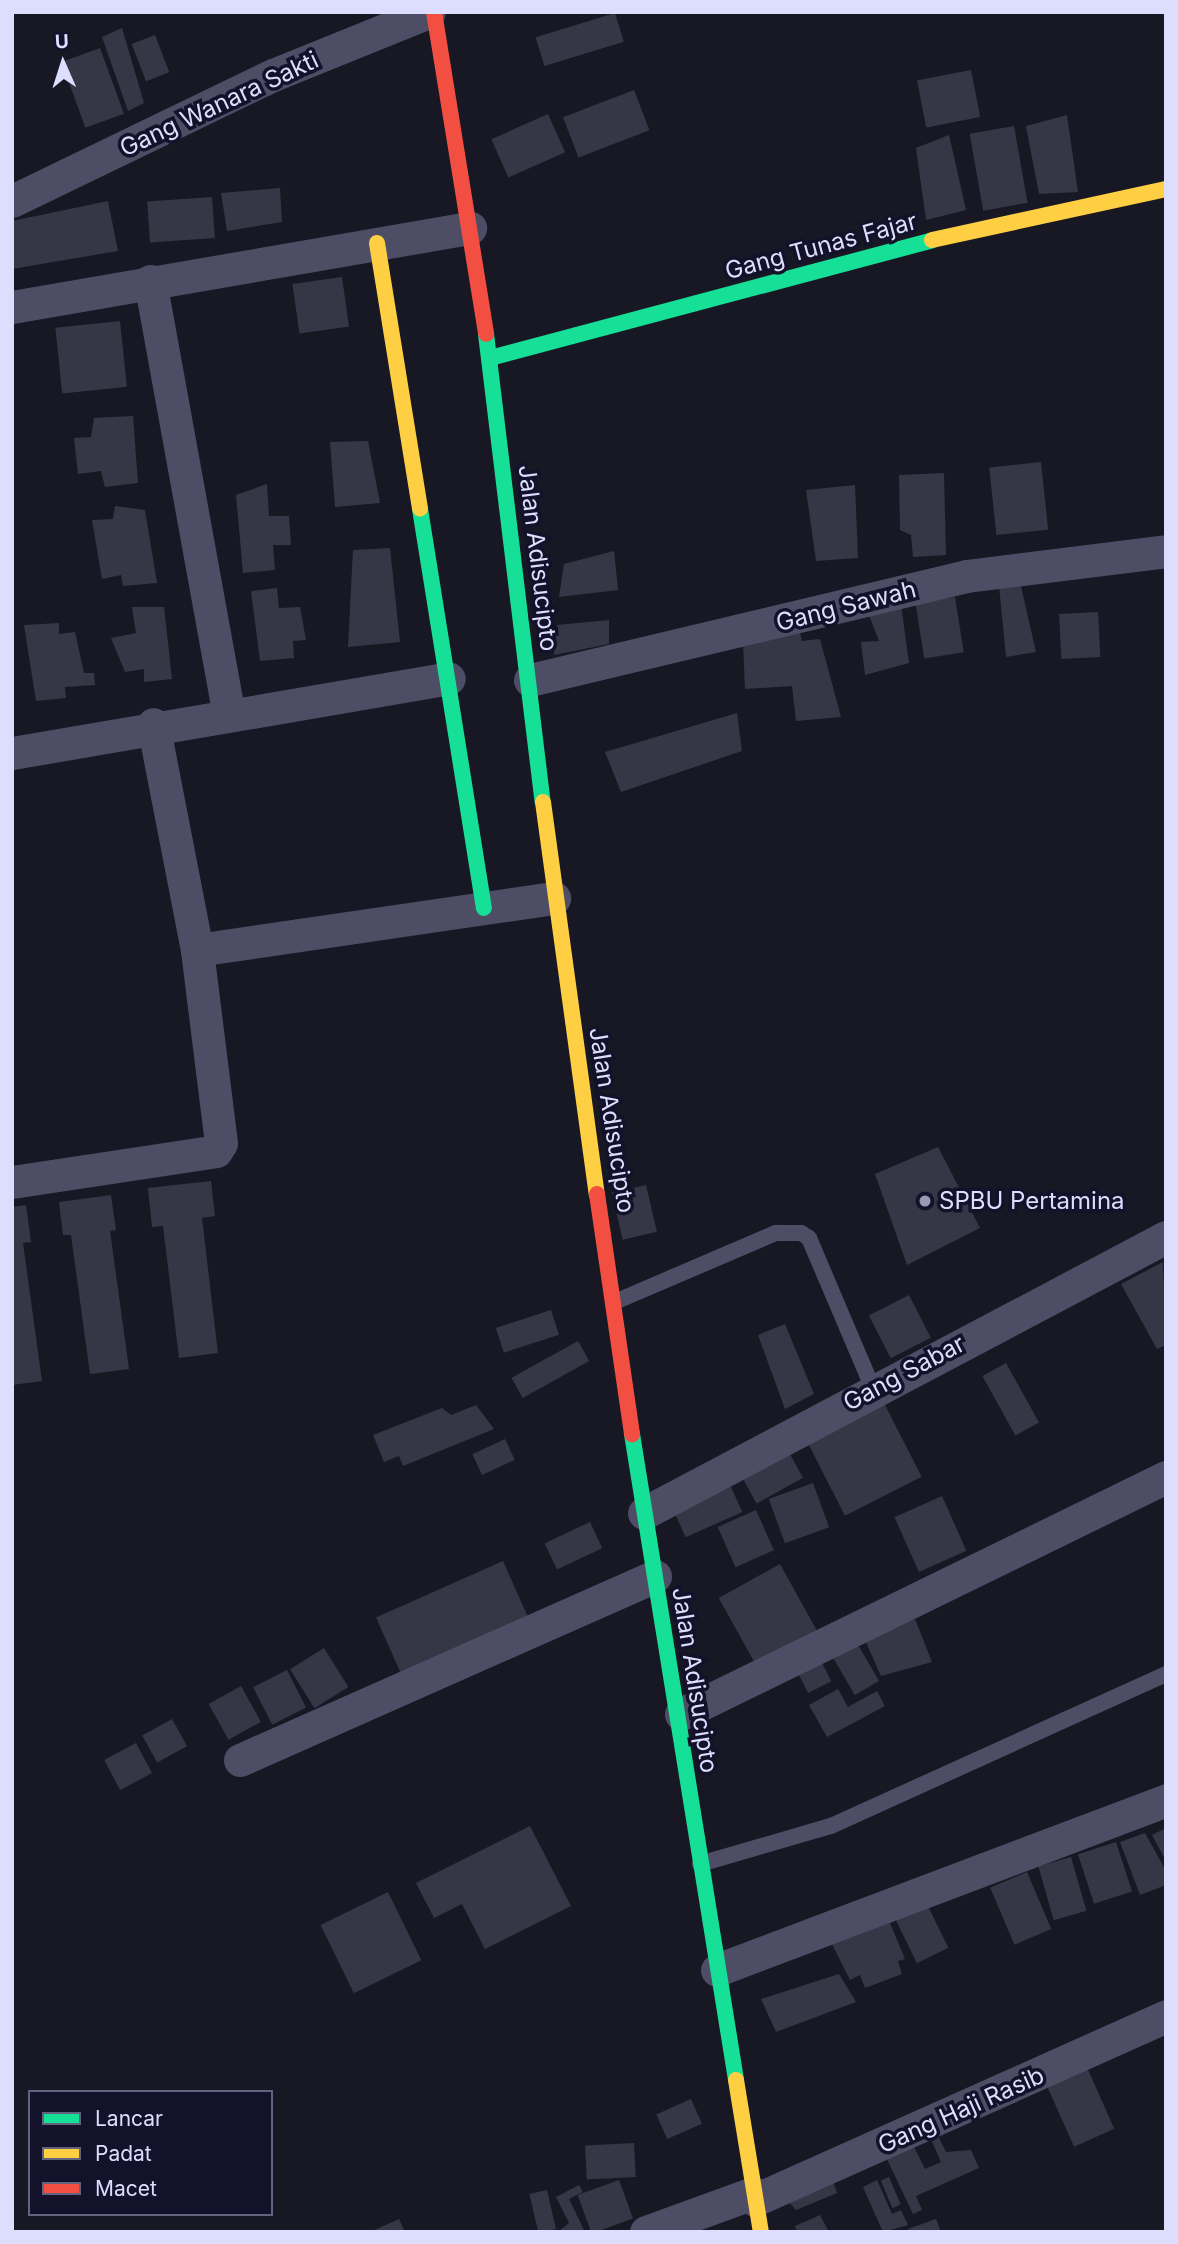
<!DOCTYPE html>
<style>
body{margin:0}
#map{position:relative;width:1178px;height:2244px;overflow:hidden;background:#181824;font-family:Inter,sans-serif}
div>[style]{position:absolute}
.building>*{inset:0;background:#373646;transform-origin:0 0}
.lane>*{height:16px;margin:-8px;padding:0 8px;transform-origin:8px;border-radius:8px;background:#4d4e65}
.street>*{height:33px;margin:-16.5px;padding:0 16.5px;transform-origin:16.5px;border-radius:16.5px;background:#4d4e65}
.fast>*{height:16px;margin:-8px;padding:0 8px;transform-origin:8px;border-radius:8px;background:#16e098}
.slow>*{height:16px;margin:-8px;padding:0 8px;transform-origin:8px;border-radius:8px;background:#ffcf43}
.jam>*{height:16px;margin:-8px;padding:0 8px;transform-origin:8px;border-radius:8px;background:#f24e42}
.dots>*{width:19px;height:19px;translate:-50% -50%;box-sizing:border-box;border:4px solid #14122a;border-radius:50%}
span{translate:-50% -50%;white-space:nowrap;text-align:center;line-height:1.15;-webkit-text-stroke:7px #14122a;paint-order:stroke}
.street-label{font-size:24px;color:#ddddfe}
.poi-label{font-size:24px;color:#ddddfe}
.left{translate:0 -50%;text-align:left}
.frame{position:absolute;inset:0;border:14px solid #ddddfe;pointer-events:none}
.legend{position:absolute;left:28px;top:2090px;width:245px;height:126px;box-sizing:border-box;background:#14122a;border:2px solid #64637f;margin:0;padding:9px 12px;list-style:none;font-size:21px;color:#ddddfe}
.legend li{display:flex;align-items:center;gap:14px;height:35px}
.legend b{width:35px;border:2px solid #64637f}
.north{position:absolute;left:28px;top:28px;width:70px;height:70px;-webkit-text-stroke:5px #14122a;paint-order:stroke;rotate:357deg;font-size:19px;font-weight:700;line-height:28px;text-align:center;color:#ddddfe}
.north::after{content:'';display:block;margin:auto;width:24px;height:32px;background:#ddddfe;clip-path:polygon(50% 0,100% 100%,50% 72%,0 100%)}
</style>
<div id="map">
<div class="building">
<div style="left:615px;top:13px;width:30px;height:83px;rotate:73deg"></div>
<div style="clip-path:polygon(122px 28px,144px 103px,128px 111px,102px 37px)"></div>
<div style="left:155px;top:35px;width:40px;height:25px;rotate:69deg"></div>
<div style="left:100px;top:48px;width:70px;height:41px;rotate:70deg"></div>
<div style="left:971px;top:70px;width:48px;height:55px;rotate:79deg"></div>
<div style="left:634px;top:90px;width:43px;height:76px;rotate:69deg"></div>
<div style="left:548px;top:114px;width:42px;height:62px;rotate:66deg"></div>
<div style="clip-path:polygon(1067px 115px,1078px 192px,1039px 194px,1026px 126px)"></div>
<div style="left:1014px;top:126px;width:78px;height:45px;rotate:80deg"></div>
<div style="clip-path:polygon(949px 135px,966px 210px,926px 220px,916px 148px)"></div>
<div style="clip-path:polygon(280px 188px,282px 222px,227px 231px,221px 193px)"></div>
<div style="left:212px;top:197px;width:41px;height:65px;rotate:86deg"></div>
<div style="clip-path:polygon(108px 201px,118px 251px,12px 269px,12px 221px)"></div>
<div style="left:342px;top:277px;width:50px;height:50px;rotate:82deg"></div>
<div style="left:120px;top:321px;width:66px;height:65px;rotate:84deg"></div>
<div style="clip-path:polygon(133px 416px,138px 483px,105px 487px,101px 471px,78px 474px,74px 438px,91px 437px,94px 418px)"></div>
<div style="clip-path:polygon(368px 441px,380px 503px,335px 507px,330px 442px)"></div>
<div style="left:1041px;top:462px;width:68px;height:52px;rotate:84deg"></div>
<div style="clip-path:polygon(944px 473px,946px 555px,913px 557px,911px 535px,900px 530px,899px 475px)"></div>
<div style="clip-path:polygon(267px 484px,269px 516px,289px 516px,291px 545px,273px 545px,275px 570px,243px 573px,236px 495px)"></div>
<div style="clip-path:polygon(855px 485px,858px 558px,816px 561px,806px 490px)"></div>
<div style="clip-path:polygon(115px 506px,145px 510px,157px 583px,123px 586px,121px 575px,102px 579px,92px 520px,113px 519px)"></div>
<div style="clip-path:polygon(390px 548px,400px 642px,348px 647px,353px 550px)"></div>
<div style="clip-path:polygon(614px 551px,618px 590px,559px 597px,564px 564px)"></div>
<div style="clip-path:polygon(1020px 582px,1036px 652px,1006px 657px,999px 586px)"></div>
<div style="clip-path:polygon(277px 588px,279px 608px,300px 607px,306px 640px,293px 641px,294px 658px,260px 661px,251px 591px)"></div>
<div style="left:955px;top:597px;width:56px;height:40px;rotate:81deg"></div>
<div style="clip-path:polygon(901px 605px,909px 663px,865px 675px,861px 642px,879px 641px,869px 615px)"></div>
<div style="clip-path:polygon(132px 607px,164px 607px,172px 679px,144px 682px,144px 669px,125px 672px,111px 638px,136px 633px)"></div>
<div style="left:1098px;top:612px;width:45px;height:39px;rotate:87deg"></div>
<div style="clip-path:polygon(609px 620px,609px 644px,554px 655px,557px 625px)"></div>
<div style="clip-path:polygon(59px 623px,59px 634px,75px 632px,84px 673px,94px 673px,95px 685px,65px 687px,66px 698px,36px 701px,24px 625px)"></div>
<div style="clip-path:polygon(799px 628px,802px 641px,820px 639px,841px 717px,796px 721px,792px 686px,745px 689px,743px 643px)"></div>
<div style="clip-path:polygon(737px 713px,742px 751px,621px 792px,605px 752px)"></div>
<div style="clip-path:polygon(938px 1147px,980px 1228px,907px 1265px,875px 1174px)"></div>
<div style="clip-path:polygon(211px 1181px,215px 1216px,202px 1218px,218px 1353px,179px 1358px,163px 1226px,152px 1227px,148px 1188px)"></div>
<div style="left:646px;top:1185px;width:48px;height:35px;rotate:77deg"></div>
<div style="clip-path:polygon(111px 1195px,116px 1230px,110px 1231px,129px 1369px,90px 1374px,71px 1235px,63px 1235px,59px 1202px)"></div>
<div style="clip-path:polygon(26px 1205px,31px 1242px,23px 1243px,42px 1381px,12px 1385px,12px 1207px)"></div>
<div style="clip-path:polygon(1163px 1262px,1166px 1345px,1157px 1349px,1121px 1284px)"></div>
<div style="left:909px;top:1295px;width:48px;height:45px;rotate:63deg"></div>
<div style="left:551px;top:1310px;width:26px;height:58px;rotate:72deg"></div>
<div style="clip-path:polygon(785px 1324px,814px 1394px,785px 1409px,758px 1335px)"></div>
<div style="left:578px;top:1341px;width:23px;height:76px;rotate:61deg"></div>
<div style="left:1006px;top:1363px;width:68px;height:27px;rotate:61deg"></div>
<div style="left:883px;top:1401px;width:85px;height:86px;rotate:63deg"></div>
<div style="clip-path:polygon(476px 1405px,494px 1429px,403px 1466px,399px 1456px,384px 1462px,373px 1435px,442px 1408px,451px 1415px)"></div>
<div style="left:505px;top:1439px;width:23px;height:36px;rotate:65deg"></div>
<div style="left:787px;top:1449px;width:33px;height:53px;rotate:61deg"></div>
<div style="left:728px;top:1480px;width:35px;height:62px;rotate:66deg"></div>
<div style="left:813px;top:1483px;width:47px;height:47px;rotate:70deg"></div>
<div style="left:942px;top:1496px;width:60px;height:52px;rotate:66deg"></div>
<div style="left:756px;top:1510px;width:44px;height:42px;rotate:66deg"></div>
<div style="left:590px;top:1522px;width:29px;height:50px;rotate:65deg"></div>
<div style="left:503px;top:1561px;width:62px;height:139px;rotate:66deg"></div>
<div style="left:780px;top:1564px;width:78px;height:70px;rotate:61deg"></div>
<div style="clip-path:polygon(915px 1619px,932px 1662px,881px 1676px,865px 1640px)"></div>
<div style="left:857px;top:1643px;width:44px;height:28px;rotate:60deg"></div>
<div style="left:324px;top:1648px;width:46px;height:40px;rotate:58deg"></div>
<div style="left:820px;top:1659px;width:25px;height:26px;rotate:63deg"></div>
<div style="left:287px;top:1670px;width:42px;height:38px;rotate:63deg"></div>
<div style="left:241px;top:1686px;width:41px;height:37px;rotate:61deg"></div>
<div style="clip-path:polygon(838px 1689px,848px 1707px,877px 1691px,885px 1706px,827px 1737px,809px 1705px)"></div>
<div style="left:172px;top:1719px;width:31px;height:34px;rotate:61deg"></div>
<div style="left:136px;top:1743px;width:34px;height:36px;rotate:62deg"></div>
<div style="clip-path:polygon(530px 1826px,571px 1906px,485px 1949px,462px 1904px,434px 1918px,416px 1883px)"></div>
<div style="clip-path:polygon(1166px 1828px,1166px 1861px,1152px 1835px)"></div>
<div style="clip-path:polygon(1145px 1833px,1166px 1871px,1166px 1885px,1140px 1895px,1120px 1842px)"></div>
<div style="left:1116px;top:1842px;width:52px;height:40px;rotate:72deg"></div>
<div style="left:1071px;top:1857px;width:56px;height:34px;rotate:74deg"></div>
<div style="left:1027px;top:1872px;width:62px;height:40px;rotate:67deg"></div>
<div style="left:388px;top:1892px;width:76px;height:75px;rotate:64deg"></div>
<div style="left:926px;top:1902px;width:51px;height:35px;rotate:64deg"></div>
<div style="clip-path:polygon(887px 1916px,905px 1959px,898px 1961px,902px 1974px,865px 1988px,860px 1975px,850px 1980px,831px 1942px)"></div>
<div style="clip-path:polygon(839px 1974px,856px 2002px,776px 2032px,761px 1999px)"></div>
<div style="left:1085px;top:2063px;width:72px;height:44px;rotate:66deg"></div>
<div style="left:691px;top:2099px;width:27px;height:38px;rotate:66deg"></div>
<div style="clip-path:polygon(937px 2134px,946px 2152px,971px 2150px,979px 2168px,916px 2196px,922px 2210px,913px 2214px,885px 2155px,912px 2143px,925px 2169px,941px 2162px,930px 2137px)"></div>
<div style="left:634px;top:2143px;width:34px;height:49px;rotate:87deg"></div>
<div style="left:889px;top:2177px;width:30px;height:9px;rotate:67deg"></div>
<div style="clip-path:polygon(832px 2179px,837px 2193px,796px 2210px,785px 2198px)"></div>
<div style="left:619px;top:2180px;width:41px;height:44px;rotate:70deg"></div>
<div style="clip-path:polygon(877px 2180px,892px 2214px,901px 2210px,908px 2225px,883px 2232px,863px 2187px)"></div>
<div style="clip-path:polygon(579px 2185px,583px 2192px,569px 2199px,585px 2232px,558px 2232px,569px 2223px,556px 2197px)"></div>
<div style="left:547px;top:2190px;width:40px;height:18px;rotate:77deg"></div>
<div style="clip-path:polygon(820px 2215px,829px 2232px,797px 2232px,795px 2226px)"></div>
<div style="clip-path:polygon(399px 2219px,405px 2232px,370px 2232px)"></div>
<div style="clip-path:polygon(936px 2219px,941px 2232px,909px 2232px,908px 2229px)"></div>
</div>
<div class="lane">
<div style="left:617px;top:1301px;width:173px;rotate:-23.2deg"></div>
<div style="left:776px;top:1233px;width:25px"></div>
<div style="left:801px;top:1233px;width:9px;rotate:32deg"></div>
<div style="left:809px;top:1238px;width:164px;rotate:67deg"></div>
<div style="left:700px;top:1864px;width:136px;rotate:-16.2deg"></div>
<div style="left:831px;top:1826px;width:368px;rotate:-24.4deg"></div>
</div>
<div class="street">
<div style="left:12px;top:201px;width:290px;rotate:-25.8deg"></div>
<div style="left:273px;top:75px;width:168px;rotate:-22deg"></div>
<div style="left:150px;top:281px;width:438px;rotate:79.7deg"></div>
<div style="left:12px;top:307px;width:465px;rotate:-9.8deg"></div>
<div style="left:530px;top:680px;width:448px;rotate:-13.4deg"></div>
<div style="left:966px;top:576px;width:202px;rotate:-7.1deg"></div>
<div style="left:12px;top:753px;width:443px;rotate:-9.7deg"></div>
<div style="left:197px;top:950px;width:361px;rotate:-8.3deg"></div>
<div style="left:12px;top:1182px;width:206px;rotate:-8.6deg"></div>
<div style="left:216px;top:1151px;width:9px;rotate:-58deg"></div>
<div style="left:221px;top:1143px;width:194px;rotate:-97.1deg"></div>
<div style="left:197px;top:950px;width:230px;rotate:-101deg"></div>
<div style="left:644px;top:1513px;width:590px;rotate:-27.87deg"></div>
<div style="left:681px;top:1714px;width:540px;rotate:-26.04deg"></div>
<div style="left:240px;top:1760px;width:454px;rotate:-23.9deg"></div>
<div style="left:717px;top:1970px;width:480px;rotate:-20.7deg"></div>
<div style="left:755px;top:2200px;width:450px;rotate:-24.1deg"></div>
<div style="left:646px;top:2232px;width:114px;rotate:-20deg"></div>
</div>
<div class="fast">
<div style="left:486px;top:334px;width:471px;rotate:83.1deg"></div>
<div style="left:490px;top:358px;width:457px;rotate:-14.9deg"></div>
<div style="left:420px;top:509px;width:404px;rotate:80.9deg"></div>
<div style="left:632px;top:1434px;width:654px;rotate:80.85deg"></div>
</div>
<div class="slow">
<div style="left:932px;top:240px;width:239px;rotate:-12.3deg"></div>
<div style="left:377px;top:243px;width:269px;rotate:80.8deg"></div>
<div style="left:543px;top:802px;width:396px;rotate:82.2deg"></div>
<div style="left:736px;top:2080px;width:154px;rotate:80.7deg"></div>
</div>
<div class="jam">
<div style="left:434px;top:12px;width:326px;rotate:80.8deg"></div>
<div style="left:597px;top:1194px;width:243px;rotate:81.7deg"></div>
</div>
<div class="dots">
<div style="left:925px;top:1201px;background:#9898b2"></div>
</div>
<div class="street-label">
<span style="left:219px;top:104px;rotate:-25deg">Gang Wanara Sakti</span>
<span style="left:821px;top:246px;rotate:-15deg">Gang Tunas Fajar</span>
<span style="left:538px;top:558px;rotate:83deg">Jalan Adisucipto</span>
<span style="left:846px;top:606px;rotate:-14deg">Gang Sawah</span>
<span style="left:612px;top:1120px;rotate:81deg">Jalan Adisucipto</span>
<span style="left:904px;top:1373px;rotate:-28deg">Gang Sabar</span>
<span style="left:695px;top:1680px;rotate:81deg">Jalan Adisucipto</span>
<span style="left:961px;top:2110px;rotate:-24deg">Gang Haji Rasib</span>
</div>
<div class="poi-label">
<span class="left" style="left:939px;top:1201px">SPBU Pertamina</span>
</div>
<div class="frame"></div>
<ul class="legend">
<li><b style="height:9px;background:#16e098"></b>Lancar</li>
<li><b style="height:9px;background:#ffcf43"></b>Padat</li>
<li><b style="height:9px;background:#f24e42"></b>Macet</li>
</ul>
<div class="north">U</div>
</div>
